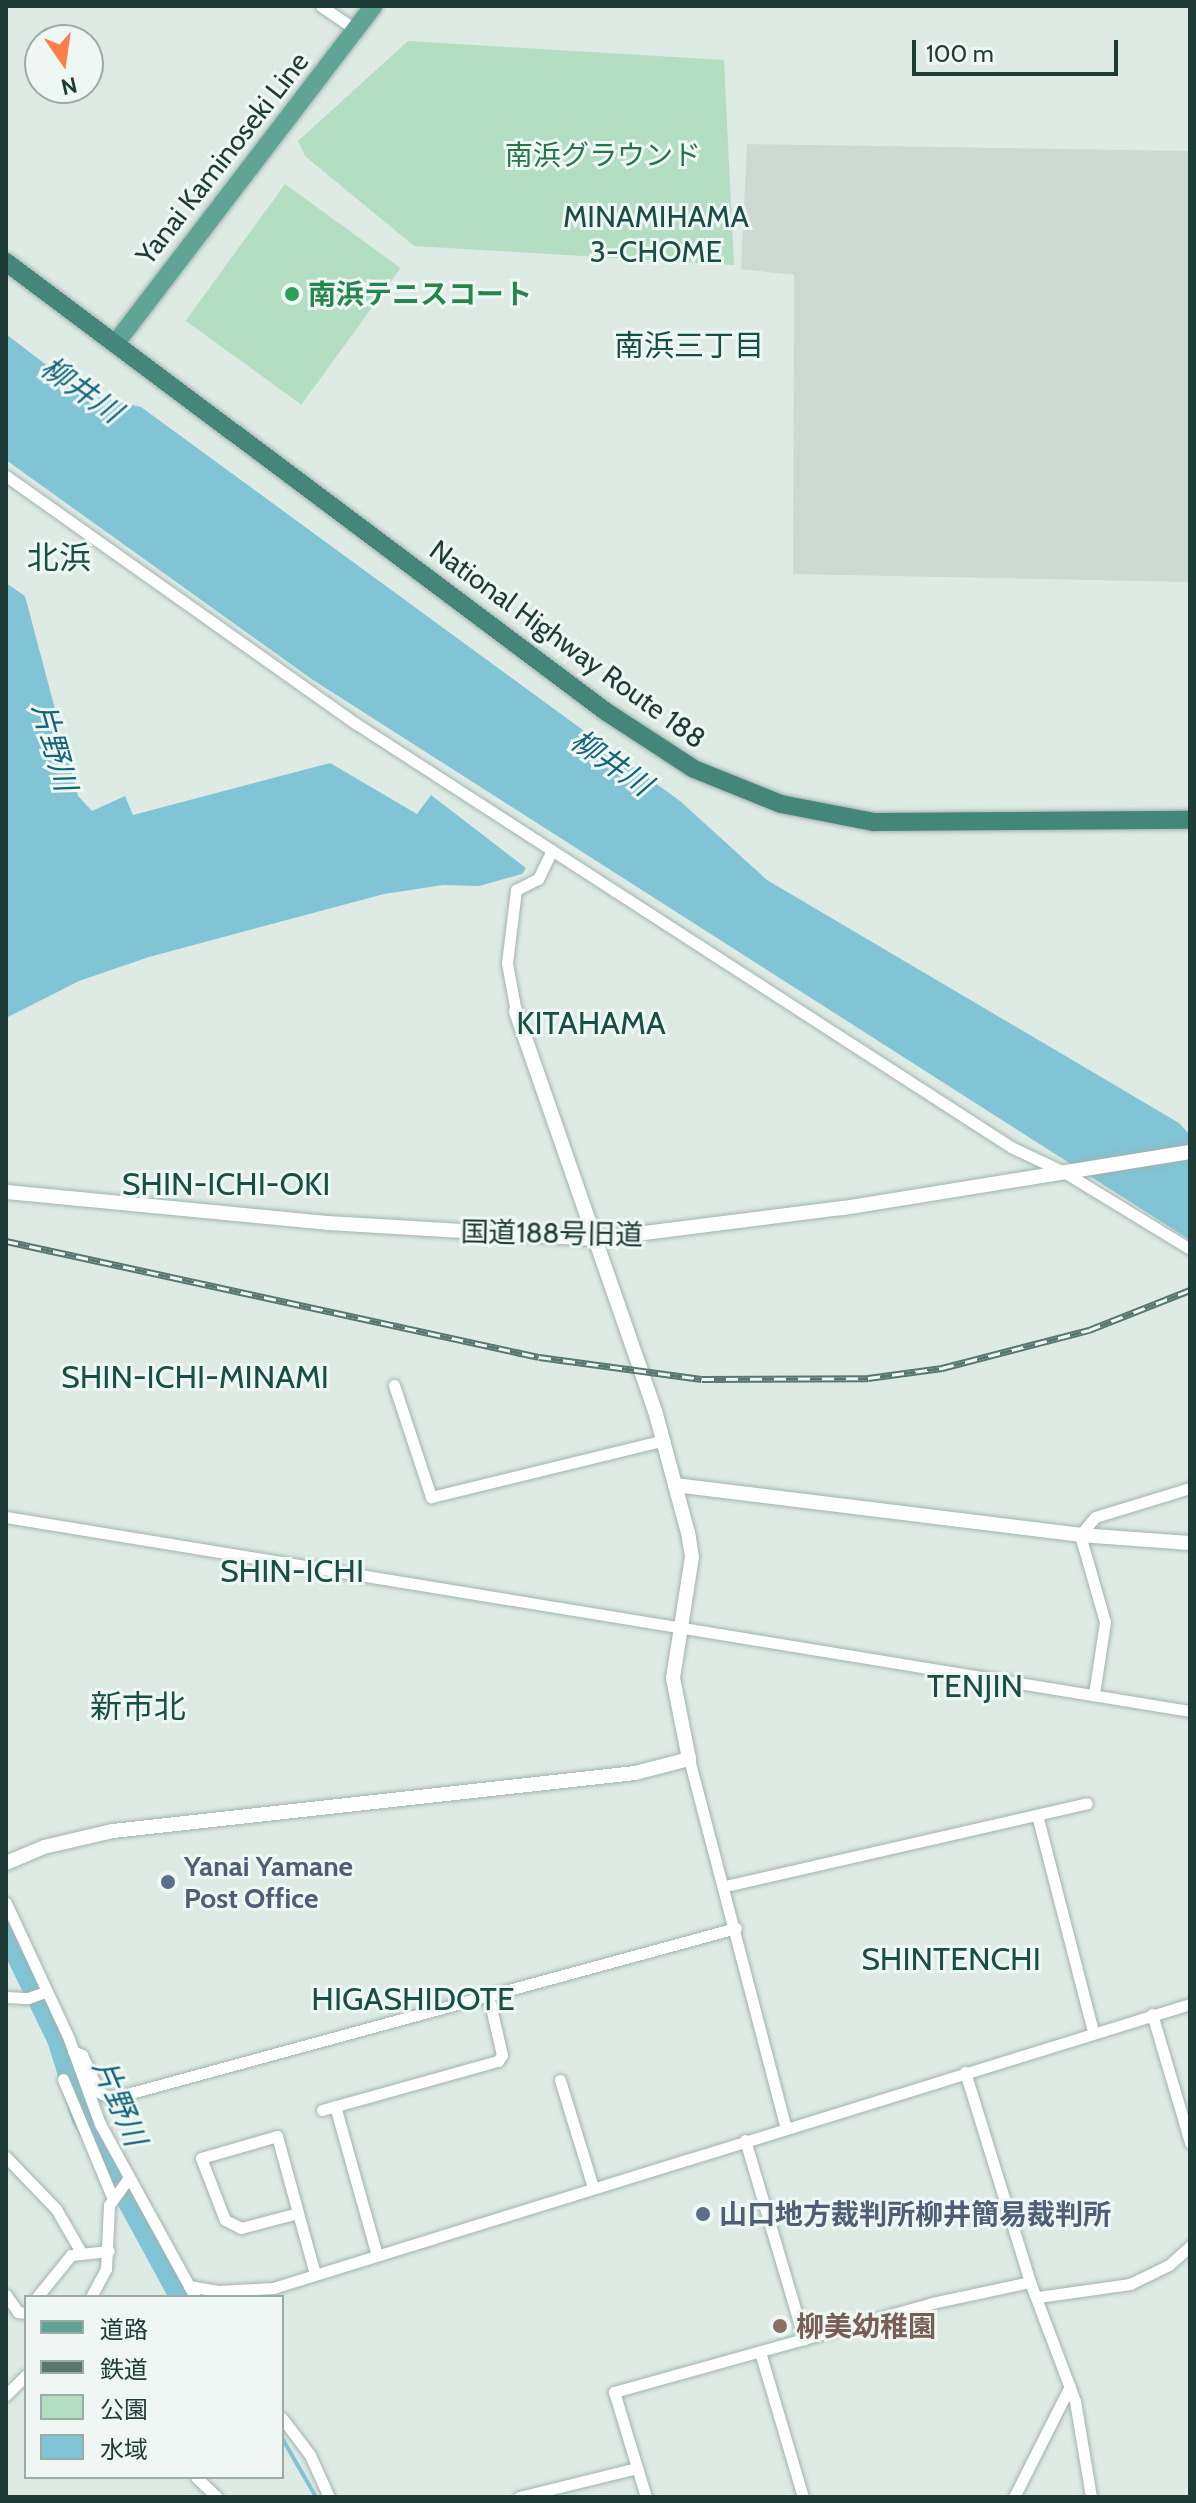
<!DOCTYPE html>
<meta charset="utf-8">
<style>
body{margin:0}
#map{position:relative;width:1196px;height:2503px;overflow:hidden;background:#deebe5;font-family:Cabin,"Noto Sans JP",sans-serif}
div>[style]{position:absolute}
.built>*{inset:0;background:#ccdad4}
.green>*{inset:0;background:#b4dec2;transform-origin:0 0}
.water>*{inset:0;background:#81c4d5}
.stream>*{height:4px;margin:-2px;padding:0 2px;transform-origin:2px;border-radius:2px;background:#81c4d5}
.river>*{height:24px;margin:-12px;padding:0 12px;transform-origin:12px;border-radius:12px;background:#81c4d5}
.roads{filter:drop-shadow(0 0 2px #a1b3ad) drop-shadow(0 0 2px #a1b3ad)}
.minor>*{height:11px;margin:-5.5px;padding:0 5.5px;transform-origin:5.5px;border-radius:5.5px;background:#fff}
.tertiary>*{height:14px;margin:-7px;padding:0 7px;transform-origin:7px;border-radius:7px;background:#fff}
.primary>*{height:18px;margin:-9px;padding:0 9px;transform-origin:9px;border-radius:9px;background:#5fa495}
.trunk>*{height:18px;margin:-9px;padding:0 9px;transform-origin:9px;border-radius:9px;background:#44867a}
.rail>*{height:7px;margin-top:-3.5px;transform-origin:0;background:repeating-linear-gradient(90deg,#eef7f3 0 12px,#587770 0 24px);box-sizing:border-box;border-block:2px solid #587770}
.dots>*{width:22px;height:22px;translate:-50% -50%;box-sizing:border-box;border:4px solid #eef7f3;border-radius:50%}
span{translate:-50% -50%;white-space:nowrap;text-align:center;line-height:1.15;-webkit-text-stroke:6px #eef7f3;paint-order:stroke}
.park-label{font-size:28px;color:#267548}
.street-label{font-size:28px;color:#1e3b35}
.leisure-label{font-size:28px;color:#27864d;font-weight:700}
.left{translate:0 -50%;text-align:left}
.service-label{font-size:28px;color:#4e5e75;font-weight:700}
.education-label{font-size:28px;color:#785e54;font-weight:700}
.neighbourhood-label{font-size:30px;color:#194e44}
.water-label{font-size:30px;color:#15657a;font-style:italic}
.quarter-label{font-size:32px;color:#194e44}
.frame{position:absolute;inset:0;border:8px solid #1e3b35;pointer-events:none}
.legend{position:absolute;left:24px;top:2295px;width:260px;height:184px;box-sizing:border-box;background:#eef7f3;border:2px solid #9baca7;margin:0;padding:10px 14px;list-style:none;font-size:24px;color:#1e3b35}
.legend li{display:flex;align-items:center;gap:16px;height:40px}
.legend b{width:40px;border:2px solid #9baca7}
.north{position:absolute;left:24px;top:24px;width:80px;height:80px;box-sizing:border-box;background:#eef7f3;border:2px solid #9baca7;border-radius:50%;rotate:167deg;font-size:22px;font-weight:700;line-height:32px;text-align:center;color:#1e3b35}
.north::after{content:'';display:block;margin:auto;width:28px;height:36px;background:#fc7e4b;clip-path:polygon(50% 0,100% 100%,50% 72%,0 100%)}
.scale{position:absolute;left:912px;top:40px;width:206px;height:36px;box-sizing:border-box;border:4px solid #1e3b35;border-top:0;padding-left:10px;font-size:24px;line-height:28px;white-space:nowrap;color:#1e3b35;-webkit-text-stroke:6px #eef7f3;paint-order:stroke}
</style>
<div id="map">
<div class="built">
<div style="clip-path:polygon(747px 144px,1190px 151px,1190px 582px,793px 574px,794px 275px,741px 269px)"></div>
</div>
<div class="green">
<div style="clip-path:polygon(408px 41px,724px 60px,734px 265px,414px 246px,305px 156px,298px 141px)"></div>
<div style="left:285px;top:184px;width:143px;height:169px;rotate:36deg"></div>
</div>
<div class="water">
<div style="clip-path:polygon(6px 334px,84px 394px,141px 407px,680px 801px,767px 880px,1179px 1123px,1190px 1135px,1190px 1240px,313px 680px,6px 460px)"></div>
<div style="clip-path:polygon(6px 583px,25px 596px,78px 796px,92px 811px,125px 796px,133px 815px,330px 763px,417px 814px,431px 795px,526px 868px,522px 874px,479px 886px,443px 885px,384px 894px,149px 957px,79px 981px,6px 1018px)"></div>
</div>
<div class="stream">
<div style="left:180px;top:2294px;width:4px;rotate:56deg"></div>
<div style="left:282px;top:2438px;width:68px;rotate:60deg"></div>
</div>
<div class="river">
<div style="left:6px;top:1930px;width:121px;rotate:64.1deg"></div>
<div style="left:59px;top:2039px;width:81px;rotate:72.7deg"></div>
<div style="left:83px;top:2116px;width:203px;rotate:61.4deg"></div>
</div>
<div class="roads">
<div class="minor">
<div style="left:321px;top:6px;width:42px;rotate:34.4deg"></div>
<div style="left:6px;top:476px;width:428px;rotate:35.3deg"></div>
<div style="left:355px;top:723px;width:781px;rotate:32.88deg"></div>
<div style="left:1011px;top:1147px;width:59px;rotate:25.3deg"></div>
<div style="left:1064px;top:1172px;width:148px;rotate:31.4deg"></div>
<div style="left:516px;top:1012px;width:50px;rotate:-100.4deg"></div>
<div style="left:507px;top:963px;width:74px;rotate:-83deg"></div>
<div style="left:516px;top:890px;width:25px;rotate:-27deg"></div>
<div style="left:538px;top:879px;width:32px;rotate:-64deg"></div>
<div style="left:394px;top:1385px;width:118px;rotate:71.7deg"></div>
<div style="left:431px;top:1497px;width:240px;rotate:-13.7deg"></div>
<div style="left:6px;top:1517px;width:1200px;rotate:9.31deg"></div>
<div style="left:1094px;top:1694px;width:73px;rotate:-81.3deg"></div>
<div style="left:1105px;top:1622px;width:91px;rotate:-106deg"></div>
<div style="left:1080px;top:1535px;width:23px;rotate:-50deg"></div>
<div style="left:1095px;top:1517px;width:99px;rotate:-17deg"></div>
<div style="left:689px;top:1759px;width:382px;rotate:75.3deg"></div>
<div style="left:1037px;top:1815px;width:224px;rotate:75.5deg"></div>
<div style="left:726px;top:1886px;width:370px;rotate:-12.9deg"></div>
<div style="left:6px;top:1903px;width:150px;rotate:65.1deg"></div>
<div style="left:69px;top:2039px;width:90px;rotate:70deg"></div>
<div style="left:100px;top:2124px;width:197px;rotate:61.2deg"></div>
<div style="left:6px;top:1997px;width:22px;rotate:3deg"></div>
<div style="left:28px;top:1998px;width:18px;rotate:-19deg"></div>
<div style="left:1152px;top:2014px;width:134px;rotate:73.5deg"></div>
<div style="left:73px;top:2051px;width:10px;rotate:24deg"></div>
<div style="left:82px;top:2055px;width:41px;rotate:65.3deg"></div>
<div style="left:99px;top:2092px;width:11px;rotate:27deg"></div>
<div style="left:109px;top:2097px;width:18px;rotate:-9deg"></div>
<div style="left:127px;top:2094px;width:631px;rotate:-15.25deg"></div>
<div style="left:965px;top:2072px;width:220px;rotate:72.8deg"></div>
<div style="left:1030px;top:2282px;width:127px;rotate:69.3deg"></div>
<div style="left:1075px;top:2401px;width:97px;rotate:80.5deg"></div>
<div style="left:63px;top:2079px;width:128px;rotate:67.4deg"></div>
<div style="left:560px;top:2080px;width:112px;rotate:72.9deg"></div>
<div style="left:335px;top:2106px;width:155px;rotate:74.3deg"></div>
<div style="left:322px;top:2110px;width:183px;rotate:-15.6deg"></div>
<div style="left:498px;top:2061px;width:7px;rotate:-56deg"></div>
<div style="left:502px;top:2055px;width:62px;rotate:-103.1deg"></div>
<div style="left:745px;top:2140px;width:208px;rotate:73.5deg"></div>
<div style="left:6px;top:2157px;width:72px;rotate:46.1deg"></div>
<div style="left:56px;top:2209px;width:50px;rotate:59.8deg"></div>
<div style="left:298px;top:2213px;width:59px;rotate:165.3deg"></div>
<div style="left:241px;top:2228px;width:18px;rotate:-153deg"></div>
<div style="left:225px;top:2220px;width:66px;rotate:-111.2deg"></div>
<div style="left:201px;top:2158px;width:79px;rotate:-16.1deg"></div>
<div style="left:277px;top:2136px;width:80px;rotate:74.7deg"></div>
<div style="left:298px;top:2213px;width:63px;rotate:74.4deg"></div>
<div style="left:189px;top:2286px;width:29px;rotate:10deg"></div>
<div style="left:218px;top:2291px;width:55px;rotate:-3.1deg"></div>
<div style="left:273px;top:2288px;width:960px;rotate:-17.21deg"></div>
<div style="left:6px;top:2295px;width:21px;rotate:55deg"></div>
<div style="left:18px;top:2312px;width:8px;rotate:7deg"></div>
<div style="left:37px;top:2297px;width:54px;rotate:-51deg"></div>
<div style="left:71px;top:2255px;width:38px;rotate:-6deg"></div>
<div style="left:91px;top:2297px;width:32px;rotate:-62deg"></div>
<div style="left:106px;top:2269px;width:64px;rotate:-87.3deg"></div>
<div style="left:109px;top:2205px;width:31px;rotate:-54deg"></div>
<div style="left:1038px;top:2297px;width:93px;rotate:-8deg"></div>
<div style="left:1130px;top:2284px;width:43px;rotate:-26deg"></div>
<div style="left:1169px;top:2265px;width:28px;rotate:-42deg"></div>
<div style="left:760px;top:2352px;width:151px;rotate:73.5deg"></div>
<div style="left:6px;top:2395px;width:28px;rotate:-45deg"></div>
<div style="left:282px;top:2418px;width:46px;rotate:52.9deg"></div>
<div style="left:310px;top:2455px;width:46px;rotate:65.7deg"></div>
<div style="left:196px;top:2477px;width:29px;rotate:44deg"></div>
<div style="left:519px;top:2497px;width:122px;rotate:-13.8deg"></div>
<div style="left:646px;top:2497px;width:110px;rotate:-106.9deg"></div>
<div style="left:614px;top:2392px;width:330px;rotate:-15.6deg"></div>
<div style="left:932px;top:2303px;width:100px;rotate:-12.1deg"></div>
<div style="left:1014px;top:2497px;width:124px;rotate:-63.2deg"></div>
</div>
<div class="tertiary">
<div style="left:6px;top:1192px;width:323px;rotate:5.5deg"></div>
<div style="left:328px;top:1223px;width:269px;rotate:3.4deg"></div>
<div style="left:597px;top:1239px;width:249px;rotate:-7.2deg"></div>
<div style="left:844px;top:1208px;width:351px;rotate:-9.2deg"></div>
<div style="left:675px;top:1485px;width:408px;rotate:7deg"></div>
<div style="left:1080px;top:1535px;width:110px;rotate:4.2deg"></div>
<div style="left:6px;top:1863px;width:41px;rotate:-22.8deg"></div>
<div style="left:44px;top:1847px;width:71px;rotate:-13.1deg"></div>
<div style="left:113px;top:1831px;width:525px;rotate:-6.34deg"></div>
<div style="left:635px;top:1773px;width:56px;rotate:-14.5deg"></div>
<div style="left:689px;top:1759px;width:83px;rotate:-101.2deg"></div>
<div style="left:673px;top:1678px;width:122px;rotate:-81.1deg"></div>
<div style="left:692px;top:1557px;width:24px;rotate:-99deg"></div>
<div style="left:688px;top:1533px;width:126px;rotate:-105.1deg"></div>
<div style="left:655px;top:1411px;width:423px;rotate:-109.2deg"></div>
</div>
<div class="primary">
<div style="left:115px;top:344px;width:425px;rotate:-52.6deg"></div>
</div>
<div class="trunk">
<div style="left:6px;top:262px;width:749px;rotate:36.85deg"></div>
<div style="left:605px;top:711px;width:106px;rotate:33.1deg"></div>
<div style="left:694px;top:769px;width:94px;rotate:21.9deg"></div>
<div style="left:781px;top:804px;width:95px;rotate:11deg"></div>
<div style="left:874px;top:822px;width:316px;rotate:-0.4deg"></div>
</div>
</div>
<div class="rail">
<div style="left:6px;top:1241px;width:545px;rotate:12.28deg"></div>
<div style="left:539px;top:1357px;width:164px;rotate:7.7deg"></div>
<div style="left:702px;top:1379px;width:166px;rotate:-0.3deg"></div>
<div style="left:868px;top:1378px;width:75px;rotate:-7.7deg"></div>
<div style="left:942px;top:1368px;width:152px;rotate:-14.5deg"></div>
<div style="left:1089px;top:1330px;width:109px;rotate:-21.6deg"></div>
</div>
<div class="dots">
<div style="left:292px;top:294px;background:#2e9e5b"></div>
<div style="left:168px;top:1882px;background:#5c6f8a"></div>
<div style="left:703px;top:2214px;background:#5c6f8a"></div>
<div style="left:780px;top:2326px;background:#8d6e63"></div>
</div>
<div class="park-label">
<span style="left:603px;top:155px">南浜グラウンド</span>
</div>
<div class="street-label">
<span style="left:222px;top:158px;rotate:-52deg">Yanai Kaminoseki Line</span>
<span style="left:568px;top:644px;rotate:36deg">National Highway Route 188</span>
<span style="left:552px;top:1233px;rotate:1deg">国道188号旧道</span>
</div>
<div class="leisure-label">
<span class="left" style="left:308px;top:294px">南浜テニスコート</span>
</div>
<div class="service-label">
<span class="left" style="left:184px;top:1882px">Yanai Yamane<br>Post Office</span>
<span class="left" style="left:719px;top:2214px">山口地方裁判所柳井簡易裁判所</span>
</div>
<div class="education-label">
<span class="left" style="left:796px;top:2326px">柳美幼稚園</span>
</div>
<div class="neighbourhood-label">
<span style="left:656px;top:234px">MINAMIHAMA<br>3-CHOME</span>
<span style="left:689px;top:346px">南浜三丁目</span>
</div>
<div class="water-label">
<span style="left:81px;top:390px;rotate:35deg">柳井川</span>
<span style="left:54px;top:747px;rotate:74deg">片野川</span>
<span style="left:611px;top:763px;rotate:35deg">柳井川</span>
<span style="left:119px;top:2103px;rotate:67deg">片野川</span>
</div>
<div class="quarter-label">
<span style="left:59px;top:558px">北浜</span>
<span style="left:591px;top:1023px">KITAHAMA</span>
<span style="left:226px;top:1184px">SHIN-ICHI-OKI</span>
<span style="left:195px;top:1377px">SHIN-ICHI-MINAMI</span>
<span style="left:292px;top:1571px">SHIN-ICHI</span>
<span style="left:975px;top:1686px">TENJIN</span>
<span style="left:138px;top:1707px">新市北</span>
<span style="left:951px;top:1959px">SHINTENCHI</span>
<span style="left:413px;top:1999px">HIGASHIDOTE</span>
</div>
<div class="frame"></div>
<ul class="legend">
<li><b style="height:10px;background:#5fa495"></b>道路</li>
<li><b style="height:10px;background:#587770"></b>鉄道</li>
<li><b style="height:22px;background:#b4dec2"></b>公園</li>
<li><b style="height:22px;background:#81c4d5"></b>水域</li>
</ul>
<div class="north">N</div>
<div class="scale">100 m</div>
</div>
